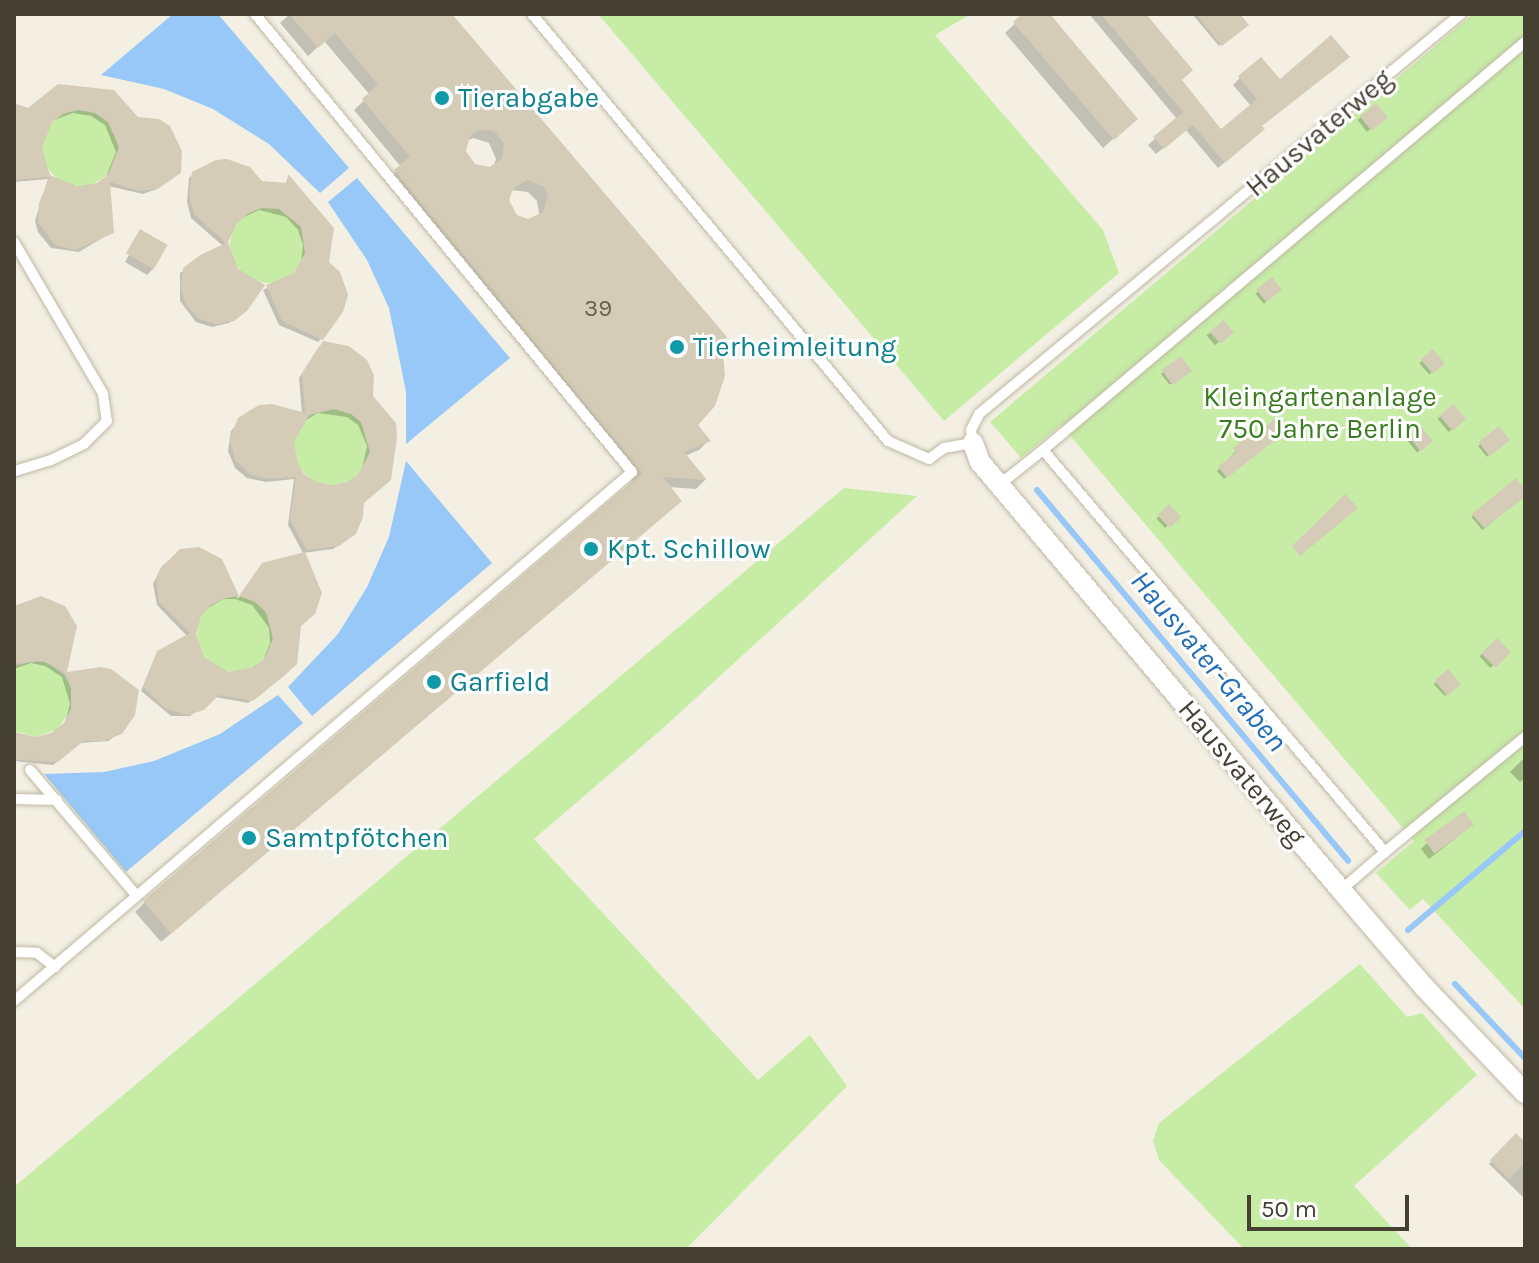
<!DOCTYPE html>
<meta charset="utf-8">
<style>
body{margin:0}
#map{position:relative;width:1539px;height:1263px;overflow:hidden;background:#f3f0e3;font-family:Karla,sans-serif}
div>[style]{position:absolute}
.green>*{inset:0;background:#c7eca6}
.round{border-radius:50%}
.water>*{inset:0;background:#98c8f7}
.shadow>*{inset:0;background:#0003;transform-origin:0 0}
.stream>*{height:6px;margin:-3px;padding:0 3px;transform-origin:3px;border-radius:3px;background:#98c8f7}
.building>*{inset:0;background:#d5ccb7;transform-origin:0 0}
.roads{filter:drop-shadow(0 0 2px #bfb9a4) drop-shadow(0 0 2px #bfb9a4)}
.service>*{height:10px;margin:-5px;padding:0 5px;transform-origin:5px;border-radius:5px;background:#fff}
.minor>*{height:20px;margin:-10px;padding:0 10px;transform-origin:10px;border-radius:10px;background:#fff}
.dots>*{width:22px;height:22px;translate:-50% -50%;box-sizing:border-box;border:4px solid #fff;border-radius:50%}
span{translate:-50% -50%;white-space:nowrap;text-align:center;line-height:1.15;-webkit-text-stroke:6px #fff;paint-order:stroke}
.number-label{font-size:24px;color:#696353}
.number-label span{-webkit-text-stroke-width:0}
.culture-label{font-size:28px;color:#0d838f}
.left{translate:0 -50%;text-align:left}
.street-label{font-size:28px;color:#454032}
.park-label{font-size:28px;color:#3b7c20}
.water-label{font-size:30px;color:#216dbb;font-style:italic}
.frame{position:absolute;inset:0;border:16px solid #454032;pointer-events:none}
.scale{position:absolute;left:1247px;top:1195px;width:162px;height:36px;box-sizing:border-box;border:4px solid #454032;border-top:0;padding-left:10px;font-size:24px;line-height:28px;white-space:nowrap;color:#454032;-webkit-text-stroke:6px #fff;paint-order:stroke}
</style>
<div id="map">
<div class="green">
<div style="clip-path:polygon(598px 14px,971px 14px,935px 35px,1103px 230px,1119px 273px,944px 421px)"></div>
<div style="clip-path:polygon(1473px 14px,1525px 14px,1525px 1009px,1423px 899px,1410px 910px,1376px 873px,1414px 841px,1061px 425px,1021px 458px,990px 422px)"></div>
<div class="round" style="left:42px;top:110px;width:76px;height:76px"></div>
<div class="round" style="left:230px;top:207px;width:76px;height:76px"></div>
<div class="round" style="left:294px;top:409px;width:76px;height:76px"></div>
<div style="clip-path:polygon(844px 488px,917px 496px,661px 730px,534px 839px,758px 1080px,810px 1035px,847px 1086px,686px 1249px,14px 1249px,14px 1187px)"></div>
<div class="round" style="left:197px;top:596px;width:76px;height:76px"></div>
<div style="clip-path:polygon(36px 661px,49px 663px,65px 676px,71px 688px,71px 709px,58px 729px,36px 737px,14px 731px,14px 666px)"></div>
<div style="clip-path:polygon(1360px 964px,1407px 1017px,1422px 1013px,1477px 1075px,1354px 1186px,1412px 1249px,1244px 1249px,1159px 1160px,1153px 1141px,1159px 1123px)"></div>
</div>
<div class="water">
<div style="clip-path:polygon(173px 14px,218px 14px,349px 168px,320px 193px,269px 144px,213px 109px,164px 89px,101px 75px)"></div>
<div style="clip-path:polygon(357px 178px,510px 358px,406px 444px,406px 392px,389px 308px,367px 260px,328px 202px)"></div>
<div style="clip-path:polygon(406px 461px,492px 563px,312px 716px,288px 687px,338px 634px,367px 587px,389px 537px)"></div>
<div style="clip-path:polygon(278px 695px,303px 723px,126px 872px,44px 774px,104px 772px,154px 761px,220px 734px)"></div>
</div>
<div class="shadow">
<div style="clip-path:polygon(evenodd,290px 14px,450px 14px,720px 342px,696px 425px,708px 441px,699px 450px,685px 456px,705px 480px,696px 489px,668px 487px,670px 510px,161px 942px,135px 912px,145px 902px,634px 483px,386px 181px,401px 167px,354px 110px,370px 95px,324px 41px,308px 56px,280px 23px,290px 14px,473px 138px,489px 143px,496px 159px,493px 167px,484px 170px,469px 162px,464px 152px,467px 141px,473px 138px,290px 14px,511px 190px,528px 192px,537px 201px,539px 213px,536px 218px,522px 220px,508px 207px,511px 190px)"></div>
<div style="clip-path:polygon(1025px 14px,1047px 14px,1125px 128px,1103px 148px,1005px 33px)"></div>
<div style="clip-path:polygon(1089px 14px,1143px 14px,1180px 80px,1221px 131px,1251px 106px,1233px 85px,1240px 78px,1279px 82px,1341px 64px,1260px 126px,1256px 136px,1218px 168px,1186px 130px,1156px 154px,1148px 145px,1177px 119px)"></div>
<div style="clip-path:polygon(1192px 14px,1237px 14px,1246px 24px,1219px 46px)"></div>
<div style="clip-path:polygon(evenodd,113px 91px,175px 177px,157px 189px,143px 194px,108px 186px,112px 232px,79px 252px,51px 248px,38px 232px,35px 221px,48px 179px,14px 182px,14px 108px,29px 110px,113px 91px,73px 113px,91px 116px,105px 125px,116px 152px,105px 179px,98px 185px,76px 188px,49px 177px,40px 148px,52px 121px,73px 113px)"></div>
<div style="left:1376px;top:106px;width:15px;height:23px;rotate:53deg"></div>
<div style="clip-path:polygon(193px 174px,285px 185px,288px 177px,332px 228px,321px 339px,318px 342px,279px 325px,263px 290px,293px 275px,301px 264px,303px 245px,298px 230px,286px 217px,259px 210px,238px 220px,225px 242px,236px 270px,241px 314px,229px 323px,212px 327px,196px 322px,180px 301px,180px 273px,223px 246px,191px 218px,187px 202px,189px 178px)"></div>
<div style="clip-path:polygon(141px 232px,153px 269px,147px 275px,125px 262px)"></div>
<div style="left:1271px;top:280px;width:13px;height:21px;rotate:48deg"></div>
<div style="left:1223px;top:322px;width:13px;height:21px;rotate:51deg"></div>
<div style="clip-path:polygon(evenodd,319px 347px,394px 423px,350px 537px,333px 549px,303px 553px,288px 525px,294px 479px,266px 482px,247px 478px,235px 468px,228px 451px,231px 431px,250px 410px,272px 406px,302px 414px,299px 378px,319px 347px,318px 413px,347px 417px,358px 425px,367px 446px,361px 473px,341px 486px,324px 486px,308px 479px,296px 464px,292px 452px,299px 424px,318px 413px)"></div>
<div style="left:1432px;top:352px;width:15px;height:17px;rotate:48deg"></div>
<div style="clip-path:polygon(1181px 359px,1174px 384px,1169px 384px,1161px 374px)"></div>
<div style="left:1453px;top:406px;width:17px;height:20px;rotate:50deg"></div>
<div style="left:1420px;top:428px;width:17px;height:18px;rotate:50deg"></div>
<div style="left:1499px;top:429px;width:14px;height:27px;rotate:51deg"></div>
<div style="clip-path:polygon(1286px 430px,1224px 479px,1217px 471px,1246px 440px,1249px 443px)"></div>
<div style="left:1512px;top:483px;width:17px;height:53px;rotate:50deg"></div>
<div style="left:1169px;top:507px;width:13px;height:17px;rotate:48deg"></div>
<div style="clip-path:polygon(evenodd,180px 551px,225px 568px,238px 599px,259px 569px,299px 626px,291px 667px,248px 703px,215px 697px,190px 716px,171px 716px,141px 691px,155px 657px,188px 637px,157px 605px,153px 584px,162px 566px,180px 551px,223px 599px,235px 599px,252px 605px,269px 628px,270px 643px,263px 661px,242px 674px,213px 669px,196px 645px,194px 634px,202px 612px,223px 599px)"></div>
<div style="clip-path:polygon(49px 600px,74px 627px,65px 674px,101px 669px,123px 730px,108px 741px,80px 743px,53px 765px,14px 761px,14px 732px,36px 739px,58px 731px,65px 722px,70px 704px,62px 677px,45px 666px,31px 663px,14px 669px,14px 612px,26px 602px)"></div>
<div style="left:1497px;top:640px;width:16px;height:24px;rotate:47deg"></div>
<div style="left:1447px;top:672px;width:16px;height:18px;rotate:47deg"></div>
<div style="clip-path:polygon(1523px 759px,1525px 778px,1520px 782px,1510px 772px)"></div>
<div style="clip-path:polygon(1466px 830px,1429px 859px,1421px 849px,1427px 843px)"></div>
<div style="clip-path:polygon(1516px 1136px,1525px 1146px,1525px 1199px,1489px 1164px)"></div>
</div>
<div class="stream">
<div style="left:1037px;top:490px;width:484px;rotate:50deg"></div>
<div style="left:1408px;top:930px;width:153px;rotate:-40.2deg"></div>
<div style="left:1455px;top:984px;width:102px;rotate:46.6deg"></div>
</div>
<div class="building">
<div style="clip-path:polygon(evenodd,289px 14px,452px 14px,727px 337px,722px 342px,725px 376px,715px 406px,698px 425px,711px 441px,684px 452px,707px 480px,663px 477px,682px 501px,171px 934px,143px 901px,642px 473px,394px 170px,410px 157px,362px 99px,378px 85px,335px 33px,318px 48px,289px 14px,479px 130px,494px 131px,504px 143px,502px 158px,490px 167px,475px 164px,466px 151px,470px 136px,479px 130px,289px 14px,527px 180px,543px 186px,548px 196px,543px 212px,528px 219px,517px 215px,509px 200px,513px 189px,527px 180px)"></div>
<div style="clip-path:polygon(1022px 14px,1050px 14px,1138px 119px,1114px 140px,1013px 22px)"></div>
<div style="clip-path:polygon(1101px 14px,1146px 14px,1193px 70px,1182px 80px,1221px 129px,1257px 99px,1238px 76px,1261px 57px,1280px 79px,1331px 35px,1350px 57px,1262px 126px,1265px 129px,1225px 163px,1193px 125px,1164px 149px,1153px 137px,1183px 112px)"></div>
<div style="clip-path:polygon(1196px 14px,1240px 14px,1249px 25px,1222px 46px)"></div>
<div style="clip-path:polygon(evenodd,58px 84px,114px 90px,138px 117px,159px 119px,170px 126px,182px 151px,181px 173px,157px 189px,139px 191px,110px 182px,114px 233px,75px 250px,55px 245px,38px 222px,39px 203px,50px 177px,14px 180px,14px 103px,28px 108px,58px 84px,78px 110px,95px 113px,108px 122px,119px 147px,108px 175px,97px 183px,77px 186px,50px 175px,42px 148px,52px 122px,63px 114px,78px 110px)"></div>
<div style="left:1376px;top:103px;width:19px;height:21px;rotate:51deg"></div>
<div style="clip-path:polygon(227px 159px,250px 167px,262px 181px,287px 183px,288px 174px,334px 228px,329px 262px,340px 272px,348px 295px,343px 312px,323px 340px,282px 321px,266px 285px,294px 273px,305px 253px,301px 227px,279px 209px,262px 208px,249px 213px,237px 223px,228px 242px,238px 269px,265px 285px,247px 311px,234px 321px,217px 324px,199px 319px,186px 305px,181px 288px,183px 268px,200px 255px,226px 243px,194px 214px,189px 197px,192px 172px,216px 160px)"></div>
<div style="left:140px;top:229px;width:32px;height:28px;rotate:30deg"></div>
<div style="left:1272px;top:277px;width:16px;height:20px;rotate:52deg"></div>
<div style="left:1223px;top:320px;width:16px;height:18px;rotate:47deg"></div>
<div style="clip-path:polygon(evenodd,323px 341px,349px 346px,367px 360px,374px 375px,373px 396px,396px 423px,397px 438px,391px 480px,364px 503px,363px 517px,356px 534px,339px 546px,307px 550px,290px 520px,296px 477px,270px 479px,251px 475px,235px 460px,230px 439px,238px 418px,259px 405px,272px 404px,305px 413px,302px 373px,323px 341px,334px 409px,351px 414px,361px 422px,370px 452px,358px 475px,348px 482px,331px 485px,317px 482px,304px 474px,297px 461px,294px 442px,309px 415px,334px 409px)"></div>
<div style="left:1433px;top:349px;width:19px;height:16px;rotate:51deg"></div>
<div style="left:1181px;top:356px;width:19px;height:24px;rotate:54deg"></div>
<div style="left:1453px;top:404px;width:20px;height:18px;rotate:49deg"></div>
<div style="clip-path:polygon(1277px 417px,1288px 430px,1227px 478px,1218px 467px,1236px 452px,1233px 448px,1247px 437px,1250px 440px)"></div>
<div style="left:1420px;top:425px;width:21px;height:16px;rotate:51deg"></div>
<div style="left:1499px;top:426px;width:18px;height:26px;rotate:52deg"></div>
<div style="clip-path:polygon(1516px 478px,1525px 489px,1525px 497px,1484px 528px,1472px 514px)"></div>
<div style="clip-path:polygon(1345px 494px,1358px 508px,1300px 556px,1292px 546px)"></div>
<div style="left:1169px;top:504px;width:18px;height:16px;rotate:47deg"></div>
<div style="clip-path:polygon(evenodd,199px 547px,222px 559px,239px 596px,262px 563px,305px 552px,322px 593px,315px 614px,301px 626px,297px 664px,285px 675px,253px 701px,219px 695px,204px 710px,188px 715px,166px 709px,143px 687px,157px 651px,190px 633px,159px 602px,156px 579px,160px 569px,180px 549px,199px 547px,239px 596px,255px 602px,266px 612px,273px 638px,265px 658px,255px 667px,228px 672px,204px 657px,196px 634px,201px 617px,210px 606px,222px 599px,239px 596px)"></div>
<div style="clip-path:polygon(41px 596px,65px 606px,77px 626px,67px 672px,101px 667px,111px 669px,139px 690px,135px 715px,122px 734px,100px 742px,85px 740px,58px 762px,14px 760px,14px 732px,36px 737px,51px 733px,64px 723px,71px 709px,71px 688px,65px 673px,43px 661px,14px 664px,14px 606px)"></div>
<div style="left:1497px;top:638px;width:20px;height:22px;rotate:45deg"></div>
<div style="left:1448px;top:669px;width:20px;height:18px;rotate:49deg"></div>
<div style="left:1464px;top:811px;width:17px;height:49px;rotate:54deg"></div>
<div style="clip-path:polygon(1516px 1133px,1525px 1142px,1525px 1162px,1509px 1179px,1490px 1160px)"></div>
</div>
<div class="roads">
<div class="service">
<div style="left:532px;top:14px;width:556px;rotate:50.18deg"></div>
<div style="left:888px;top:441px;width:45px;rotate:23.7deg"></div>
<div style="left:929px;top:459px;width:19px;rotate:-36deg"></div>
<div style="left:944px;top:448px;width:29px;rotate:-10deg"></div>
<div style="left:973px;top:443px;width:13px;rotate:-99deg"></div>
<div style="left:971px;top:430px;width:18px;rotate:-63deg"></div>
<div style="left:979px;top:414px;width:626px;rotate:-39.69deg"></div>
<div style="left:14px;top:242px;width:176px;rotate:59.6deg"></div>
<div style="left:103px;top:394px;width:27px;rotate:82deg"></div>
<div style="left:107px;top:421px;width:33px;rotate:135deg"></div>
<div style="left:84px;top:444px;width:37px;rotate:154deg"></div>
<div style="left:51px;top:460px;width:39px;rotate:163deg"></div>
<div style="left:1043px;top:450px;width:631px;rotate:-40.25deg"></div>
<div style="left:999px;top:485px;width:56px;rotate:-38.5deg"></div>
<div style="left:1043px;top:450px;width:528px;rotate:49.61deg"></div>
<div style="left:1385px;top:852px;width:58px;rotate:139.2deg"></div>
<div style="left:30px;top:770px;width:164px;rotate:49.7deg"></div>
<div style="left:14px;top:799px;width:43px;rotate:1.3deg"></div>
<div style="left:1385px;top:852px;width:181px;rotate:-39.4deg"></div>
<div style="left:14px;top:952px;width:23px;rotate:2deg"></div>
<div style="left:37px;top:953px;width:23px;rotate:38deg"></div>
<div style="left:14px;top:1001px;width:813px;rotate:-40.56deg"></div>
<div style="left:632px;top:472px;width:593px;rotate:-129.46deg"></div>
</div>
<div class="minor">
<div style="left:973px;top:443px;width:20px;rotate:70deg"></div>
<div style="left:980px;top:462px;width:560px;rotate:49.85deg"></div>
<div style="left:1341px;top:890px;width:129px;rotate:49.4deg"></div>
<div style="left:1425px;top:988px;width:145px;rotate:46.4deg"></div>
</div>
</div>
<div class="dots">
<div style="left:442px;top:98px;background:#0f9aa8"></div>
<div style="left:677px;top:347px;background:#0f9aa8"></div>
<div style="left:591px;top:549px;background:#0f9aa8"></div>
<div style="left:434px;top:682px;background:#0f9aa8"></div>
<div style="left:249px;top:838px;background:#0f9aa8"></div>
</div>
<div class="number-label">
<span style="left:598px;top:309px">39</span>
</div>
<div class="culture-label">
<span class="left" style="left:458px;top:98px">Tierabgabe</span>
<span class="left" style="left:693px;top:347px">Tierheimleitung</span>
<span class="left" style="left:607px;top:549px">Kpt. Schillow</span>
<span class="left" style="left:450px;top:682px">Garfield</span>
<span class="left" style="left:265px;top:838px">Samtpfötchen</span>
</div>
<div class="street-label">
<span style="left:1319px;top:133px;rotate:-40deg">Hausvaterweg</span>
<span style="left:1242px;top:773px;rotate:50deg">Hausvaterweg</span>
</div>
<div class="park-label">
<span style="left:1320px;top:413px">Kleingartenanlage<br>750 Jahre Berlin</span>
</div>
<div class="water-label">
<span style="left:1209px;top:661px;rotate:50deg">Hausvater-Graben</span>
</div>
<div class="frame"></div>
<div class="scale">50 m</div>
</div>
